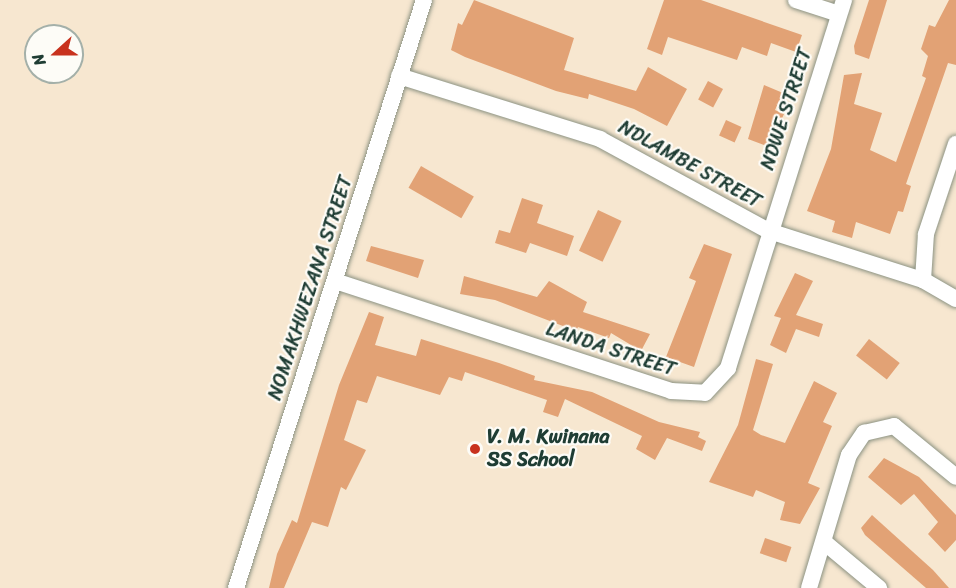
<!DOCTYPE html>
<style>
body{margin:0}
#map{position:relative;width:956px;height:588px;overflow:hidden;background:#f7e7d0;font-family:Sriracha,sans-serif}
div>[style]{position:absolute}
.building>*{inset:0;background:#e2a275;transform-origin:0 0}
.roads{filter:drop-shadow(0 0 2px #8b9282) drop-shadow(0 0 2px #8b9282)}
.street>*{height:16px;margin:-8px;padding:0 8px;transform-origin:8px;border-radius:8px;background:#fff}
.dots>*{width:16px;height:16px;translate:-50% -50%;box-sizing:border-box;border:3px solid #fdfcf7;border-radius:50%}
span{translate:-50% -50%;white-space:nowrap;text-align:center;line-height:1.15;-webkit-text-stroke:4.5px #fdfcf7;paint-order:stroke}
.street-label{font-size:20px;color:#1f3d34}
.poi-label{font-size:20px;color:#1f3d34;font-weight:700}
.left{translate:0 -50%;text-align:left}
.north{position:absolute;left:24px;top:24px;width:60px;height:60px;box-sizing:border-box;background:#fdfcf7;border:2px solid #a4b0a9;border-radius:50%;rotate:249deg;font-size:16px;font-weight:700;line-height:24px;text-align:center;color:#1f3d34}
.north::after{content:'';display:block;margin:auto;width:21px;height:27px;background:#c8321e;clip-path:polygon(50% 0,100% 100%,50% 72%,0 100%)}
</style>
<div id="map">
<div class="building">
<div style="clip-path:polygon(474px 0,574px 38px,564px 70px,636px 91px,648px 67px,687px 89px,667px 126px,634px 109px,589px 94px,588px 99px,556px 91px,465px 57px,451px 50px,458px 23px,462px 25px)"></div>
<div style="clip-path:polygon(664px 0,701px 0,802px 35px,796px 52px,771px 43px,767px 56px,742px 47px,737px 60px,668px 37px,662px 55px,647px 49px)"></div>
<div style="clip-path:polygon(869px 0,887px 0,869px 59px,855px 54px,854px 46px)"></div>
<div style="clip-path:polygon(949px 0,956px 0,956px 65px,948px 63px,906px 184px,911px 186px,903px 212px,898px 211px,890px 234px,856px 222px,852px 238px,832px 232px,835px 221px,807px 211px,831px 149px,844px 75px,862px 73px,854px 104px,882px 113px,870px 150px,896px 162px,926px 78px,922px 76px,928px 56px,921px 49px,929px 25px,935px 27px)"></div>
<div style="left:708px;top:81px;width:17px;height:21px;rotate:28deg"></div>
<div style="clip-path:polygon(764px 85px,783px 93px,775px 110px,784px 114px,769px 147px,748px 139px)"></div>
<div style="left:726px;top:120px;width:17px;height:17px;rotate:24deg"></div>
<div style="left:421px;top:166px;width:61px;height:25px;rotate:30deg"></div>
<div style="clip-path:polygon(522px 198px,543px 205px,537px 223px,574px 236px,567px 256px,530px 243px,526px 253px,495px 243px,499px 230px,510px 233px)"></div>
<div style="left:598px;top:210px;width:26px;height:45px;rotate:25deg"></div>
<div style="clip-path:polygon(704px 244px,732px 254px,694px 367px,666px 357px,696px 281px,689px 278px)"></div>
<div style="clip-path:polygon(371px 246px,424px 260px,418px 278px,366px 261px)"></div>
<div style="clip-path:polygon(795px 273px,813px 281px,796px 315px,823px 324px,819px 337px,796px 329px,786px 353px,770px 345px,781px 318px,774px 316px)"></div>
<div style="clip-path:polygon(464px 276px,537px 297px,549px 281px,587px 302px,583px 312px,650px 334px,641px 351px,611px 333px,609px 338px,578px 327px,576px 331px,495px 300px,460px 294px)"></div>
<div style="clip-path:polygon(369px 312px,384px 317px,375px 345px,416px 356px,421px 339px,499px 363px,535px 376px,534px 380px,592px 392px,659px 422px,700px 432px,698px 437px,706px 441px,702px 451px,667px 438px,655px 460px,636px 449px,642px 436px,565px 399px,558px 417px,543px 412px,547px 400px,465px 372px,462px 381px,449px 377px,440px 395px,377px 376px,367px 403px,357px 400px,344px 440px,366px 450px,346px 490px,341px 487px,328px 527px,312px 522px,284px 588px,269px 588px,277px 554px,292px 520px,297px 523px,339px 385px)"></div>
<div style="left:869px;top:339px;width:39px;height:21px;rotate:38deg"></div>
<div style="clip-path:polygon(756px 359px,773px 364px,753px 430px,761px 435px,785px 443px,814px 381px,837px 393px,823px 422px,832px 426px,808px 483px,820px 488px,800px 524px,780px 520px,785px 502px,756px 490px,753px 497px,709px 482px,738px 425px)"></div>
<div style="clip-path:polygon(884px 458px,919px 477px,956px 515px,956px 540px,945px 552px,928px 534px,938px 522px,914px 494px,901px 505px,868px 477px)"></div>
<div style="clip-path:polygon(872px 515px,933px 570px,949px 588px,926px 588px,865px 535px,861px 528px)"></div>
<div style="left:765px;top:538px;width:28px;height:16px;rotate:19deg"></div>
</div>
<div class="roads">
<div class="street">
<div style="left:796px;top:0;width:45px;rotate:18deg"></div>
<div style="left:399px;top:76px;width:211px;rotate:17.4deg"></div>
<div style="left:600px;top:139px;width:192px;rotate:28.6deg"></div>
<div style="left:769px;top:231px;width:162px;rotate:17.7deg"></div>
<div style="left:923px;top:280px;width:38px;rotate:30deg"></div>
<div style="left:923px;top:280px;width:46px;rotate:-86.3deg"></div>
<div style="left:926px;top:234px;width:95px;rotate:-71.6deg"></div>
<div style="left:335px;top:281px;width:354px;rotate:18.1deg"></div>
<div style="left:671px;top:391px;width:34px;rotate:3deg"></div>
<div style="left:705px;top:393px;width:34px;rotate:-47deg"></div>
<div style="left:728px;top:368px;width:386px;rotate:-72.5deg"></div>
<div style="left:824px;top:542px;width:72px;rotate:39.9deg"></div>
<div style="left:236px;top:588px;width:617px;rotate:-72.27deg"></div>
<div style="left:809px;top:588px;width:139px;rotate:-73.3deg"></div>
<div style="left:849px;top:455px;width:27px;rotate:-56deg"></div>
<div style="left:864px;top:433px;width:31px;rotate:-13deg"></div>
<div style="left:894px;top:426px;width:80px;rotate:39.4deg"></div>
</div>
</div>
<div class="dots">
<div style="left:475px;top:449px;background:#c8321e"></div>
</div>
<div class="street-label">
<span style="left:786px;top:109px;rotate:-72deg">NDWE STREET</span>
<span style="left:690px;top:164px;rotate:29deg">NDLAMBE STREET</span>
<span style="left:310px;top:288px;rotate:-72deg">NOMAKHWEZANA STREET</span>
<span style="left:611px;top:349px;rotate:18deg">LANDA STREET</span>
</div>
<div class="poi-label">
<span class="left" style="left:487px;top:448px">V. M. Kwinana<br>SS School</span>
</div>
<div class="north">N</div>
</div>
